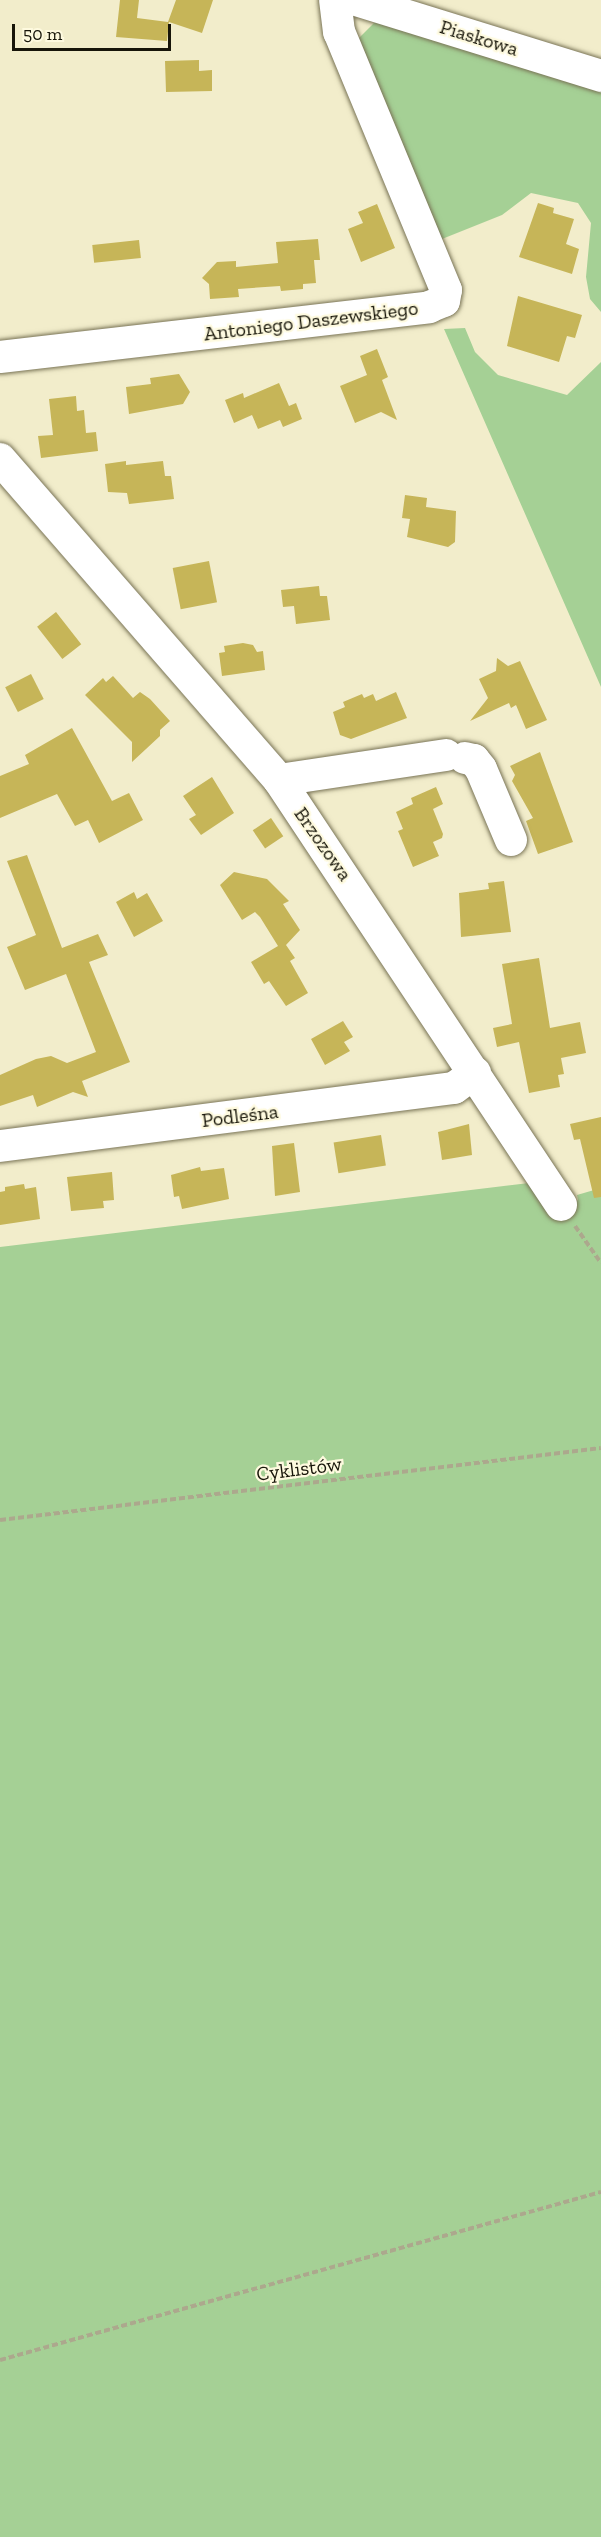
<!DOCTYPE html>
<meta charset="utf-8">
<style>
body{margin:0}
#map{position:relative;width:601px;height:2537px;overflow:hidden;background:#f2edcb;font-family:"Zilla Slab",serif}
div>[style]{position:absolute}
.green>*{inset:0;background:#a5d095}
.building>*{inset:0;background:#c6b558;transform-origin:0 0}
.path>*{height:4px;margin-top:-2px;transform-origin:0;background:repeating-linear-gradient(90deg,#aca88d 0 6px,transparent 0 9px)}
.roads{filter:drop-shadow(0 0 2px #797456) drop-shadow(0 0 2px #797456)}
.minor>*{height:32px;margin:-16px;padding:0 16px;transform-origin:16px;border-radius:16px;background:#fff}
span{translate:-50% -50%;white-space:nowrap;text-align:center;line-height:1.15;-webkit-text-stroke:4.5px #fefadf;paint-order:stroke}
.street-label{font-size:20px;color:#171509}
.scale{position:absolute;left:12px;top:24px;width:159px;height:27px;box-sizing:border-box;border:3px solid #171509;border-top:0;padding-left:8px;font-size:18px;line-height:21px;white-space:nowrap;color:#171509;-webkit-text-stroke:4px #fefadf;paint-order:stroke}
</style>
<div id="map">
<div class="green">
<div style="clip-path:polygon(376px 21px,601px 91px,601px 312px,590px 299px,586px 277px,591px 223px,578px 203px,531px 193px,502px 215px,442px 239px,359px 38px)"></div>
<div style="clip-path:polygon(465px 328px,475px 352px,498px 375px,567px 395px,601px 362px,601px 687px,444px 329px)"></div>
<div style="clip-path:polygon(529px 1183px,553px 1215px,578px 1200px,577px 1195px,601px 1188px,601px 2537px,0 2537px,0 1247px)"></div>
</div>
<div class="building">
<div style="clip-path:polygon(120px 0,139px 0,137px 18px,168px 22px,176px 0,213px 0,202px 33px,169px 22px,167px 41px,116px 37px)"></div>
<div style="clip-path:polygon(199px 60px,199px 71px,212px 70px,212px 91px,166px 92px,165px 61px)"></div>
<div style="clip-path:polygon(538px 203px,554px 208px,553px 213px,574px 219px,566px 244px,579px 249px,572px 274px,519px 257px)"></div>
<div style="clip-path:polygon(377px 204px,395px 248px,361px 262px,348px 229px,363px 223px,358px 212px)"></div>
<div style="clip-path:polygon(318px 239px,320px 260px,314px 260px,316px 283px,303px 284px,303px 289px,281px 291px,280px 286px,238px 289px,239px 297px,210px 299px,209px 284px,202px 278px,217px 262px,236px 261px,236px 267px,278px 263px,276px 242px)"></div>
<div style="left:139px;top:240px;width:18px;height:47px;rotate:84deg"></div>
<div style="clip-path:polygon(518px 296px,582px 315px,575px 338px,567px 336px,559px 362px,507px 346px)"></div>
<div style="clip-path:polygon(377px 349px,388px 377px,382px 380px,397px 420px,381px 412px,355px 423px,340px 386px,367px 375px,360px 356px)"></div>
<div style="clip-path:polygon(179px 374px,190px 392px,183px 404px,129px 414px,126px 387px,151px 384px,150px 378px)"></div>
<div style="clip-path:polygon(279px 383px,289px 406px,296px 403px,302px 419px,283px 427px,280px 420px,258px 429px,252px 415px,234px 423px,225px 400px,243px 393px,244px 398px)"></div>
<div style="clip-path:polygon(76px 396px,77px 411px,84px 410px,86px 433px,96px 432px,98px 451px,41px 458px,38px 436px,53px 435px,49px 399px)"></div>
<div style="clip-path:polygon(126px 461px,126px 465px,163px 461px,165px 476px,171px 476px,174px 499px,129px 504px,127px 493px,108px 492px,105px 464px)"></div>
<div style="clip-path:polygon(405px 495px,427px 498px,426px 507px,456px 511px,455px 542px,448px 547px,407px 537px,410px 519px,402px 518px)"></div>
<div style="left:209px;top:561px;width:42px;height:37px;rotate:79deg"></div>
<div style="clip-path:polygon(319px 586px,320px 596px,327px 596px,330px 620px,296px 624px,294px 606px,283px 607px,281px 590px)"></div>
<div style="left:56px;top:612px;width:41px;height:24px;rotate:52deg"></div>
<div style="clip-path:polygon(243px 643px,253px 645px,257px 652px,263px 651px,265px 670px,222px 676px,219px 653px,225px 652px,224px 646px)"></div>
<div style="clip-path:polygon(497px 658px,508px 666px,520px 661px,547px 720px,526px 729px,516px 705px,511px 708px,509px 703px,470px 721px,488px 698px,479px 679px,496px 671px)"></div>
<div style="left:31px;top:674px;width:28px;height:29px;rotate:63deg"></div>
<div style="clip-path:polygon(113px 676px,133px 698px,140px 692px,150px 699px,170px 721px,160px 730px,160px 736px,132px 762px,132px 742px,85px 695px,103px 678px,106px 682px)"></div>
<div style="clip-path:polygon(396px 692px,407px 718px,351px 739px,340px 735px,333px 712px,345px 707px,343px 702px,362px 694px,364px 698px,373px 694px,376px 701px)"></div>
<div style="clip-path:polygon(72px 728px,112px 801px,129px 793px,143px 820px,99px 843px,88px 820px,75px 826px,57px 794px,0 818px,0 776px,29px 764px,25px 755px)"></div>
<div style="clip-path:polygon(540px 752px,573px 842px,538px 854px,526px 821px,533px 818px,512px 781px,515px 775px,510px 766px)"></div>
<div style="clip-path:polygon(212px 777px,234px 813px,201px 835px,189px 819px,196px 815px,183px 796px)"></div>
<div style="clip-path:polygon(436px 787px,443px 804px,433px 809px,443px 834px,442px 838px,433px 842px,439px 856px,413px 867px,398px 831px,403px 829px,396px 812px,413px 804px,411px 798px)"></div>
<div style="left:271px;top:818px;width:22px;height:22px;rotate:56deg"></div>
<div style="clip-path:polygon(27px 855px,62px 948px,98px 934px,108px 955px,89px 962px,130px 1062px,82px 1081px,88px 1097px,73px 1092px,37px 1107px,33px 1095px,0 1106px,0 1075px,36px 1059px,51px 1056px,67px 1063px,96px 1052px,66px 974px,25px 990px,7px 947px,36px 935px,7px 861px)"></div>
<div style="clip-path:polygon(234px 872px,267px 879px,289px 901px,283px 904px,300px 930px,286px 945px,295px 958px,290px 961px,308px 993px,286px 1006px,269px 981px,264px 984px,251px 962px,278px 946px,260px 917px,255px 912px,242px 920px,220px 885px)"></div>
<div style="clip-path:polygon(504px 881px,511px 932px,461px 937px,459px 893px,489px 889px,488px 883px)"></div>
<div style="clip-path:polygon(134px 892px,137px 899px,147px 893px,163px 921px,134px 937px,116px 902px)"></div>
<div style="clip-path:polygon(539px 958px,550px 1028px,580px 1022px,586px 1053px,561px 1058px,564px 1074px,558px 1075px,560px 1087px,529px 1093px,519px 1042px,497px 1047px,493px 1028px,512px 1024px,502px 964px)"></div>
<div style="clip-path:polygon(343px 1021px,353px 1037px,344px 1042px,350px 1051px,325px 1065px,311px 1039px)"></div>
<div style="clip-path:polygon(601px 1117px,601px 1197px,594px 1198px,580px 1139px,574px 1140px,570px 1124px)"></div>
<div style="clip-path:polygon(469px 1124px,472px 1155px,442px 1160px,438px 1132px)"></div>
<div style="left:381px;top:1135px;width:31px;height:48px;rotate:81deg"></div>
<div style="clip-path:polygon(294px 1143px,300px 1192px,275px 1196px,272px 1146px)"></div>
<div style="clip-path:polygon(200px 1167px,201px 1171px,224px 1168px,229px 1199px,182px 1209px,179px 1196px,174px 1197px,171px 1175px)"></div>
<div style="clip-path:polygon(112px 1172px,114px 1200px,103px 1201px,104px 1208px,71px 1211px,67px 1177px)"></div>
<div style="clip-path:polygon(24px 1184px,25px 1189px,36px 1187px,40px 1219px,0 1225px,0 1192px,5px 1191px,5px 1187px)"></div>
</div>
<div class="path">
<div style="left:575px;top:1226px;width:45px;rotate:54.9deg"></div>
<div style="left:0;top:1520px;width:605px;rotate:-6.83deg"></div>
<div style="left:0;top:2360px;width:624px;rotate:-15.62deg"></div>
</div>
<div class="roads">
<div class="minor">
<div style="left:356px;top:0;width:257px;rotate:17.2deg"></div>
<div style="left:0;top:357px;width:432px;rotate:-6.6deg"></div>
<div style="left:429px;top:307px;width:16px;rotate:-22deg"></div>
<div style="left:444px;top:301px;width:11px;rotate:-80deg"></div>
<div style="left:446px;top:290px;width:279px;rotate:-112.5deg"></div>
<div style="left:339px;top:32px;width:32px;rotate:-97deg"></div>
<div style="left:0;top:459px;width:425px;rotate:49deg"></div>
<div style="left:279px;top:780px;width:510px;rotate:56.43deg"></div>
<div style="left:465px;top:758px;width:9px;rotate:13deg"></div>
<div style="left:474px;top:760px;width:11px;rotate:52deg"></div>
<div style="left:481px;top:769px;width:77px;rotate:67.1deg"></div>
<div style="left:279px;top:780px;width:169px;rotate:-8.5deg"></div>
<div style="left:0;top:1146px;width:458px;rotate:-7.3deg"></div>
<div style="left:454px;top:1088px;width:26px;rotate:-36deg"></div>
</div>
</div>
<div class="street-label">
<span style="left:479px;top:38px;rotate:17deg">Piaskowa</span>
<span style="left:311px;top:321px;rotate:-7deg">Antoniego Daszewskiego</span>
<span style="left:323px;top:844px;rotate:55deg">Brzozowa</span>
<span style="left:240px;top:1116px;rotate:-7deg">Podleśna</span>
<span style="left:299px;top:1469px;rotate:-7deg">Cyklistów</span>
</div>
<div class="scale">50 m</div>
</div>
